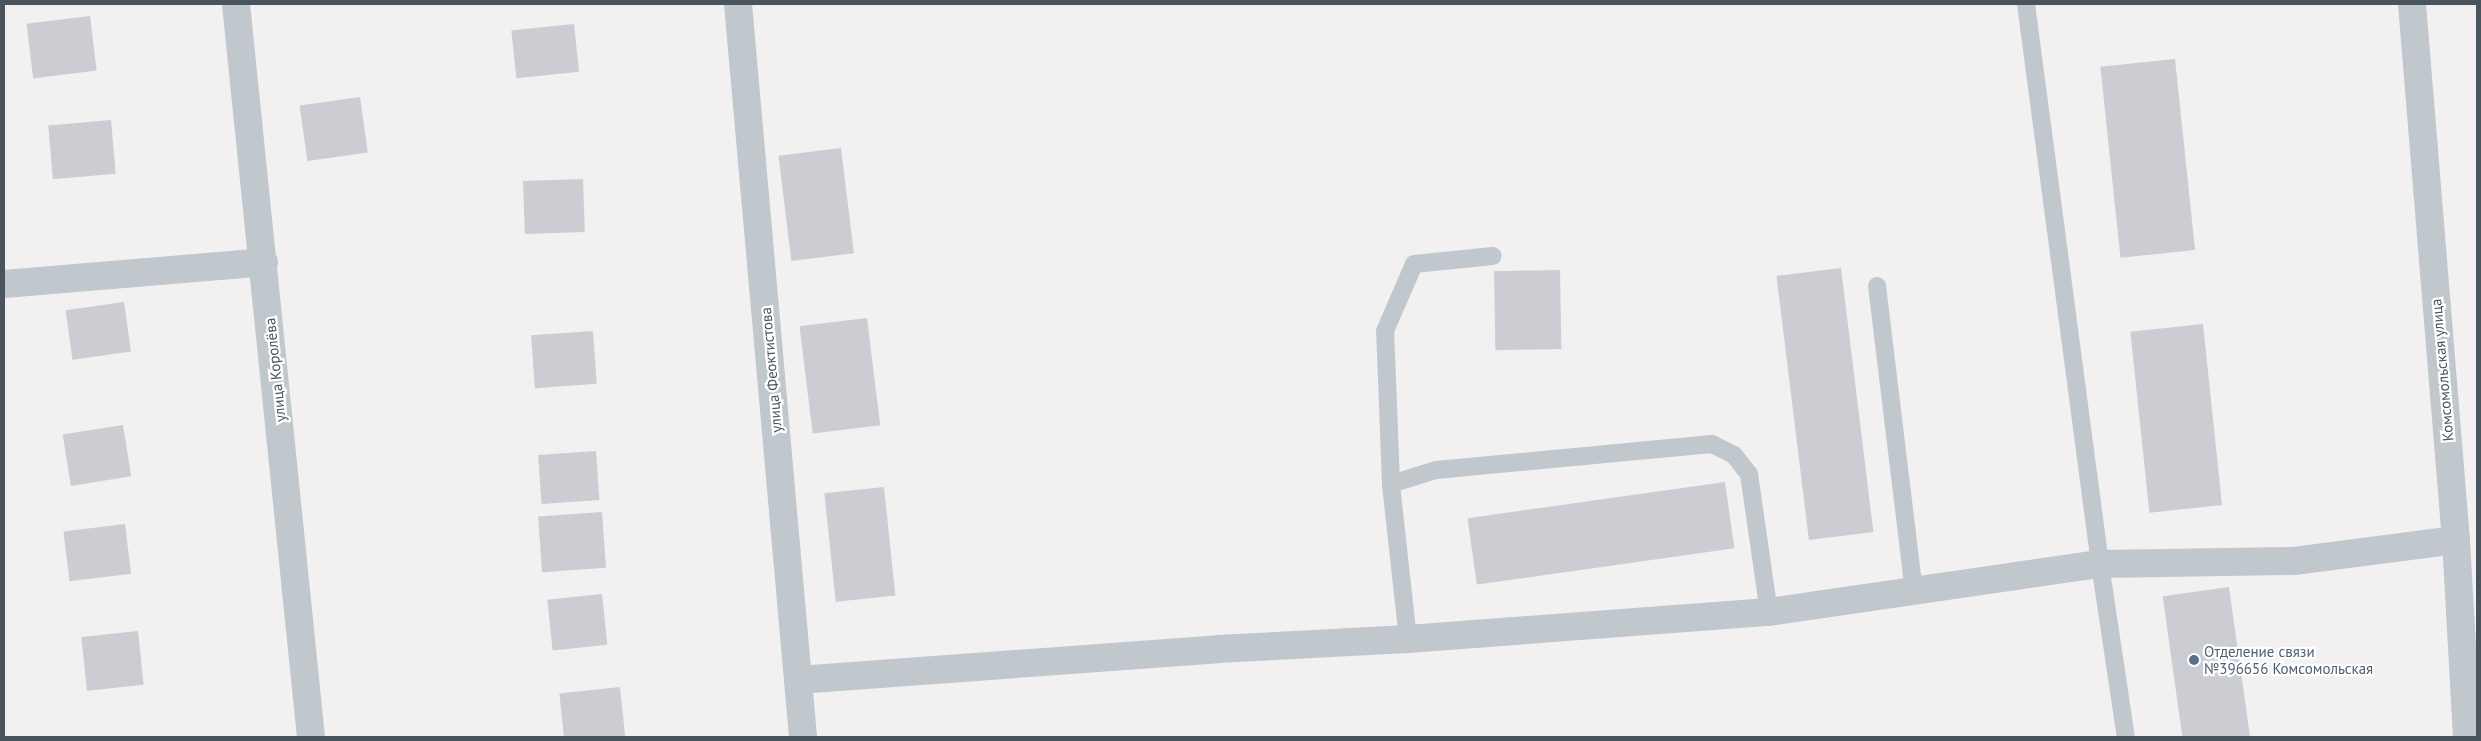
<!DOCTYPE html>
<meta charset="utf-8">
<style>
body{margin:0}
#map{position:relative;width:2481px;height:741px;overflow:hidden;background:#f2f0f0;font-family:"PT Sans",sans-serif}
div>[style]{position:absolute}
.building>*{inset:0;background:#cbcdd2;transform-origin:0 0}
.service>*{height:18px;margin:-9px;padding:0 9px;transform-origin:9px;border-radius:9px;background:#c0c8cd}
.minor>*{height:28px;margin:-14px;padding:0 14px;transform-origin:14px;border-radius:14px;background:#c0c8cd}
.dots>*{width:14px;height:14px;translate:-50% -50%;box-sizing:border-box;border:2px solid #fff;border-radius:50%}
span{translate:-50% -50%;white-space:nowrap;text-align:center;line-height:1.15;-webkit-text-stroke:4.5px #fff;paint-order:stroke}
.street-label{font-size:15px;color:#4a545c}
.service-label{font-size:15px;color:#4e5e75}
.left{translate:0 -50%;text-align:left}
.frame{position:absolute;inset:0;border:5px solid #4a545c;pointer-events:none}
</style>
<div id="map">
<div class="building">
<div style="left:90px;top:16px;width:55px;height:64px;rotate:83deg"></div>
<div style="left:574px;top:24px;width:48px;height:63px;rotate:84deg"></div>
<div style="left:2175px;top:59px;width:192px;height:75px;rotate:84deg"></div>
<div style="left:360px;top:97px;width:56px;height:61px;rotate:82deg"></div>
<div style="left:111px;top:120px;width:54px;height:63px;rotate:85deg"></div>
<div style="left:841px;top:148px;width:106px;height:63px;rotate:83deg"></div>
<div style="left:583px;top:179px;width:53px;height:60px;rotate:88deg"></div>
<div style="left:1841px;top:268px;width:266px;height:65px;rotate:83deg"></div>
<div style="left:1560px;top:270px;width:79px;height:66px;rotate:89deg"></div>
<div style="left:124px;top:302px;width:50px;height:59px;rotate:82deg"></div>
<div style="left:867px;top:318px;width:108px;height:68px;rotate:83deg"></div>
<div style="left:2203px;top:324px;width:182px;height:73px;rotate:84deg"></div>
<div style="left:593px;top:331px;width:53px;height:62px;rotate:86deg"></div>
<div style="left:123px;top:425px;width:52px;height:61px;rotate:81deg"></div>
<div style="left:596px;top:451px;width:49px;height:58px;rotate:86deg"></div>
<div style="left:1725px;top:482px;width:67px;height:260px;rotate:82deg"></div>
<div style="left:884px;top:487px;width:109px;height:60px;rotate:84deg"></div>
<div style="left:602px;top:512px;width:56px;height:64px;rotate:86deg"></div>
<div style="left:125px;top:524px;width:50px;height:62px;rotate:83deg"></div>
<div style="left:2229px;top:587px;width:151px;height:67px;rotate:82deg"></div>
<div style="left:602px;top:594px;width:51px;height:55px;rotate:84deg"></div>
<div style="left:138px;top:631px;width:54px;height:57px;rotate:84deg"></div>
<div style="left:620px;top:687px;width:50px;height:61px;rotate:84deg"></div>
</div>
<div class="service">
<div style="left:2026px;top:4px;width:565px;rotate:82.47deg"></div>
<div style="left:2100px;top:564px;width:175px;rotate:81.5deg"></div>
<div style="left:1877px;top:286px;width:306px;rotate:83.1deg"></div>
<div style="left:1391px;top:484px;width:47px;rotate:-17.3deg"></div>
<div style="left:1436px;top:470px;width:277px;rotate:-5.4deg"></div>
<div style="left:1712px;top:444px;width:25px;rotate:27deg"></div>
<div style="left:1734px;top:455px;width:24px;rotate:52deg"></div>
<div style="left:1749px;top:474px;width:139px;rotate:81.8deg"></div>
<div style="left:1408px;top:639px;width:156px;rotate:-96.3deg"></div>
<div style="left:1391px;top:484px;width:153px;rotate:-92.2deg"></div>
<div style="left:1385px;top:331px;width:73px;rotate:-66.6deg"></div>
<div style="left:1414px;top:264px;width:79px;rotate:-5.8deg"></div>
</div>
<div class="minor">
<div style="left:236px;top:4px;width:737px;rotate:84.16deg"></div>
<div style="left:738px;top:4px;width:736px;rotate:84.93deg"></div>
<div style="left:2412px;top:4px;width:538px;rotate:85.31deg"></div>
<div style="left:2456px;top:540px;width:197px;rotate:86.8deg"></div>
<div style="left:4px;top:284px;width:261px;rotate:-4.8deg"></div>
<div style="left:798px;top:680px;width:421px;rotate:-4.2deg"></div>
<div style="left:1218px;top:649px;width:190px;rotate:-3deg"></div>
<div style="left:1408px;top:639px;width:362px;rotate:-4.3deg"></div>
<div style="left:1769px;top:612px;width:334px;rotate:-8.3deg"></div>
<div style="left:2100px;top:564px;width:194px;rotate:-0.9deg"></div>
<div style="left:2294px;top:561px;width:163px;rotate:-7.4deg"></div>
</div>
<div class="dots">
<div style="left:2194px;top:660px;background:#5c6f8a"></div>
</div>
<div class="street-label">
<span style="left:275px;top:370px;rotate:-96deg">улица Королёва</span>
<span style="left:771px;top:370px;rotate:-95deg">улица Феоктистова</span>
<span style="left:2442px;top:370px;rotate:-95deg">Комсомольская улица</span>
</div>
<div class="service-label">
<span class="left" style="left:2204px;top:660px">Отделение связи<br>№396656 Комсомольская</span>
</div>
<div class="frame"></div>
</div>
